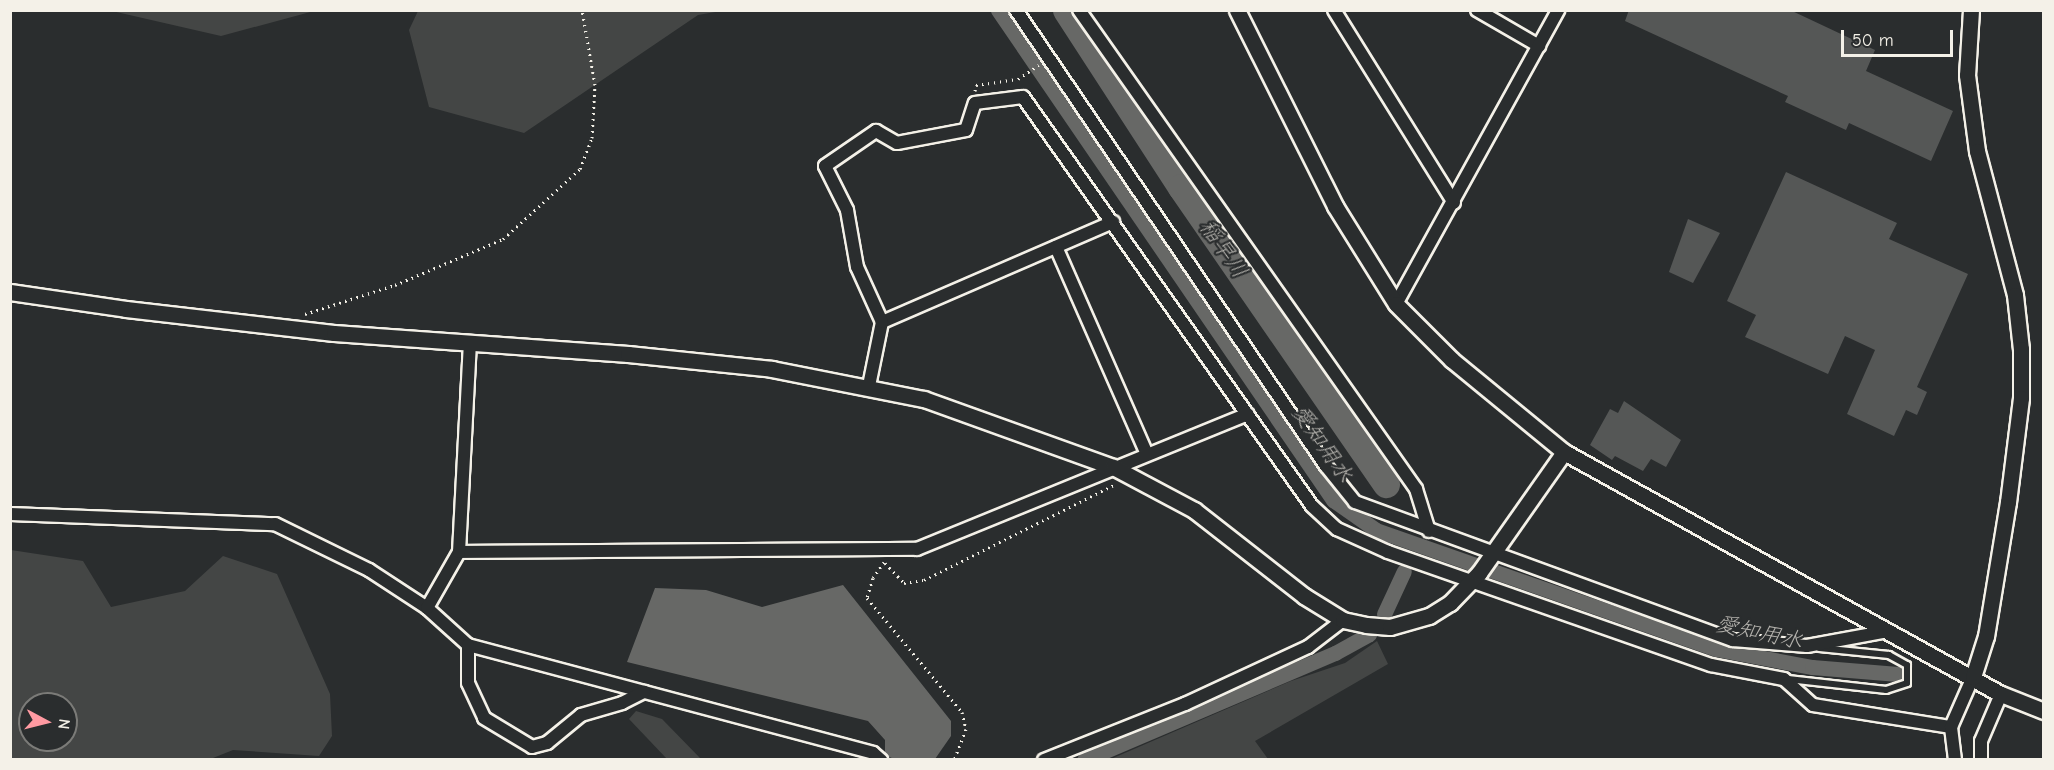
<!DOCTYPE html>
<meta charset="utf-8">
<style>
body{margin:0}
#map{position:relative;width:2054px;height:770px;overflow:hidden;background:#2a2d2e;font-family:"Comic Neue","Klee One",sans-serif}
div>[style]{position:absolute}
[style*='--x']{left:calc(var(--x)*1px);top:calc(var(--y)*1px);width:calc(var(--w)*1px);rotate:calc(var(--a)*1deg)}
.green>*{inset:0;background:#444645}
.water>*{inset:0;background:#676866}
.canal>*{height:15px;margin:-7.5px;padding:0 7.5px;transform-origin:7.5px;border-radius:7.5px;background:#676866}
.river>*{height:27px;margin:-13.5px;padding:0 13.5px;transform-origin:13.5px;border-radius:13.5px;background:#676866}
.building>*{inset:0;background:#555756}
.path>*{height:3px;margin-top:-1.5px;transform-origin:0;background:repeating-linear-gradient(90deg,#f4f1e8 0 1.5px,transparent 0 6px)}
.roads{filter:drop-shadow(2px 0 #f4f1e8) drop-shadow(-2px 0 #f4f1e8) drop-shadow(0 2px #f4f1e8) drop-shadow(0 -2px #f4f1e8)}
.service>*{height:6px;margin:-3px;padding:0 3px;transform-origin:3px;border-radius:3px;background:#2a2d2e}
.minor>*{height:12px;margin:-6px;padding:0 6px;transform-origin:6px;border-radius:6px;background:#2a2d2e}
.tertiary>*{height:15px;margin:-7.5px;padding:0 7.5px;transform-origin:7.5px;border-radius:7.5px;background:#2a2d2e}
span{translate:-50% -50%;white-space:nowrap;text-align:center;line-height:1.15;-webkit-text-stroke:4.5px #2a2d2e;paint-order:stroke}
.water-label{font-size:22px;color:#b5b3ae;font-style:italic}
.frame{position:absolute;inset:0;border:12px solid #f4f1e8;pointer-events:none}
.north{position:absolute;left:18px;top:692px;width:60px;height:60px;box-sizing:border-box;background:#2a2d2e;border:2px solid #7b7b78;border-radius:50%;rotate:97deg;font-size:16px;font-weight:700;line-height:24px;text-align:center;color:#f4f1e8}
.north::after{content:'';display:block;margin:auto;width:21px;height:27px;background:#ff9aa2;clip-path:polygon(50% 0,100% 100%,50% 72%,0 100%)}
.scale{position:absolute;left:1841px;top:30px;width:112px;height:27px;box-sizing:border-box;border:3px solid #f4f1e8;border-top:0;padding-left:8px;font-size:18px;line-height:21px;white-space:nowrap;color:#f4f1e8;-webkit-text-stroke:4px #2a2d2e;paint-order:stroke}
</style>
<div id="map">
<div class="green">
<div style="clip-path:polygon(112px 11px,314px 11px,221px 36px)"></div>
<div style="clip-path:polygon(418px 11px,418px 10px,721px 11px,698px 15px,524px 133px,429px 107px,409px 30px)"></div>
<div style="clip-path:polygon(evenodd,11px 550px,83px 561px,111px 607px,185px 591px,223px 556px,277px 574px,330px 694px,332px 736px,319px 756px,233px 750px,208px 760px,11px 759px,11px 550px,30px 704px,66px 704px,66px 740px,30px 740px,30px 704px)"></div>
<div style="clip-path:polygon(1377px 641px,1388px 664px,1255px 741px,1268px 759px,1111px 759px,1291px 681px,1345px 663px)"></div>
<div style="clip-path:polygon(636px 711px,662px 719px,701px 759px,667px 759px,629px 719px)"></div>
</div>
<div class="water">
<div style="clip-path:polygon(843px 585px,951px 721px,951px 736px,935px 759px,894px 759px,885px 755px,885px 740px,868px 721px,627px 662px,655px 588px,706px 590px,762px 607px)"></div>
</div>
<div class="canal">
<div style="--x:998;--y:10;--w:594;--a:55.64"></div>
<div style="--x:1333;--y:500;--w:52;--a:34.9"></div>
<div style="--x:1376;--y:530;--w:360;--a:19.3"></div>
<div style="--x:1716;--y:649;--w:98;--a:10.6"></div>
<div style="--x:1812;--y:667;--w:86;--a:4.7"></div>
<div style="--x:1384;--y:614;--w:47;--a:-65.1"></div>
<div style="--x:1084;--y:760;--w:273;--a:-23.1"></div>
<div style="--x:1335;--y:653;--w:39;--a:-29"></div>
</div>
<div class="river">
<div style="--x:1066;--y:10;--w:211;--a:57"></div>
<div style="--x:1181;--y:187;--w:361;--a:55.4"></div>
</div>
<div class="building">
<div style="clip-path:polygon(1629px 10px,1790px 10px,1875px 50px,1866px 71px,1953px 111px,1931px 161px,1849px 123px,1846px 130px,1785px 102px,1788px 96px,1625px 21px)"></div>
<div style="clip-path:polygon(1786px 172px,1897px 223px,1889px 239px,1968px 274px,1917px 387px,1927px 392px,1917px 415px,1906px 410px,1894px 436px,1847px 414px,1875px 350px,1845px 336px,1828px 374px,1745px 337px,1756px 315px,1727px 301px)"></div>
<div style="clip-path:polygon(1688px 219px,1720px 233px,1693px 283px,1669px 272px)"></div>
<div style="clip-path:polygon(1624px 401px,1681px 440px,1666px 467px,1651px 459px,1643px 471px,1615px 456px,1612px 460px,1590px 445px,1610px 409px,1618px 413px)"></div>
</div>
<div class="path">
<div style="--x:975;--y:91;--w:6;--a:-81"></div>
<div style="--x:976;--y:85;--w:42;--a:-8.1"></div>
<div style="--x:1018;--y:79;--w:25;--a:-34"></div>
<div style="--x:305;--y:314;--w:95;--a:-17.9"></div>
<div style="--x:395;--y:285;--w:117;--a:-23.1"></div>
<div style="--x:503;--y:239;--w:104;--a:-42.3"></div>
<div style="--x:580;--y:169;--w:33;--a:-69"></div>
<div style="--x:592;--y:138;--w:53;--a:-86.8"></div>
<div style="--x:595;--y:85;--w:76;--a:-99.8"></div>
<div style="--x:884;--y:562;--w:19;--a:125"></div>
<div style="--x:873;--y:578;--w:21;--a:107"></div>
<div style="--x:867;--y:598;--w:148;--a:50.2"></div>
<div style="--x:962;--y:712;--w:17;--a:77"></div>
<div style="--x:966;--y:729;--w:33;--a:111"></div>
<div style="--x:885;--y:563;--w:28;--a:46"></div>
<div style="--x:904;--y:583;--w:20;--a:-9"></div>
<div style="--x:924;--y:580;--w:215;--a:-26.6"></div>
</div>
<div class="roads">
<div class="service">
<div style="--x:1788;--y:679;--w:99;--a:6.4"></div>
<div style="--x:1886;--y:690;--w:22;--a:-18"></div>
<div style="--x:1907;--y:683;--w:18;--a:-90"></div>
<div style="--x:1907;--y:665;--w:21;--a:-151"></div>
<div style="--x:1889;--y:655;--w:70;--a:-174.3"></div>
</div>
<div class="minor">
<div style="--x:1016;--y:10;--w:551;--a:55.79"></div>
<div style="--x:1326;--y:466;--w:46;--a:51.1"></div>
<div style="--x:1355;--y:502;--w:402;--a:20.1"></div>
<div style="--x:1733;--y:640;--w:74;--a:4.6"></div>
<div style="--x:1807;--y:646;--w:82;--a:-10.5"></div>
<div style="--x:1079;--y:10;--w:586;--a:54.87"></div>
<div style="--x:1416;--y:489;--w:44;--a:72.8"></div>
<div style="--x:1334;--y:10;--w:227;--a:58.1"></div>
<div style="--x:1477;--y:10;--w:72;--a:30.1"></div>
<div style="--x:1056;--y:247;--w:226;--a:66.3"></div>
<div style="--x:1396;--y:304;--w:336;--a:-61.1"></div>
<div style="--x:882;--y:322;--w:252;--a:-23.4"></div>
<div style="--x:869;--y:386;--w:65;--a:-78.5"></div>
<div style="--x:882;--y:322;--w:60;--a:-114.4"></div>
<div style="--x:857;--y:267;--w:58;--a:-100"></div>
<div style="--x:847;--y:210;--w:49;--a:-116.6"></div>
<div style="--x:825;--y:166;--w:62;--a:-34.5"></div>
<div style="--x:876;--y:131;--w:24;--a:30"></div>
<div style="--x:897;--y:143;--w:70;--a:-10.7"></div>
<div style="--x:966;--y:130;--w:28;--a:-72"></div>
<div style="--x:975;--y:103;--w:48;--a:-7.1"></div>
<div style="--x:1023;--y:97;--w:501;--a:54.75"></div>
<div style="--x:1312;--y:506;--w:34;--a:43"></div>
<div style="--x:1337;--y:529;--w:56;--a:24.3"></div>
<div style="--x:1388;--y:552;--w:342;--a:19.3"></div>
<div style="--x:1711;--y:665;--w:74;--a:10.9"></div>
<div style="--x:1784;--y:679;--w:39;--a:42"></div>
<div style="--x:1813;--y:705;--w:140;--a:9.1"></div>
<div style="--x:10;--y:514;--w:265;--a:2.2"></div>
<div style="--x:275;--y:524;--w:105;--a:26.1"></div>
<div style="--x:369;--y:570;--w:69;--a:33.2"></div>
<div style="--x:427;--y:608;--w:55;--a:42.1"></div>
<div style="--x:468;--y:645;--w:419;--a:14.9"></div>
<div style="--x:873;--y:753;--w:11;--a:41"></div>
<div style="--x:459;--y:552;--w:458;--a:-0.4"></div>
<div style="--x:917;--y:549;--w:357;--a:-22.2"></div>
<div style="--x:427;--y:608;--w:64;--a:-60.3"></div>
<div style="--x:459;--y:552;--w:209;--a:-87"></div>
<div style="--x:468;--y:645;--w:38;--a:90"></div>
<div style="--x:468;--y:683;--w:38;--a:65"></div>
<div style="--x:484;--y:718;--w:56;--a:31.1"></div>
<div style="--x:532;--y:747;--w:16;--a:-15"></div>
<div style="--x:547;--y:743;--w:44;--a:-39.5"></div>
<div style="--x:581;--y:715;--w:43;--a:-16.3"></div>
<div style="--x:622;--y:703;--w:25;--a:-27"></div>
<div style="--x:1044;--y:760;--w:152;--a:-21.7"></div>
<div style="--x:1185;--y:704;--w:136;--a:-24.9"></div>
<div style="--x:1308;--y:647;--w:44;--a:-37.6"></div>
<div style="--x:1955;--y:760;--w:33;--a:-97"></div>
<div style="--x:1951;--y:727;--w:55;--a:-66.3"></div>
<div style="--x:1981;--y:760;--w:19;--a:-90"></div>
<div style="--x:1981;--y:741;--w:51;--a:-66.9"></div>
</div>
<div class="tertiary">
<div style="--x:1237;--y:10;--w:219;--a:63.4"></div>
<div style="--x:1335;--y:206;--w:115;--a:58.1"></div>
<div style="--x:1396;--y:304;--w:79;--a:45"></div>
<div style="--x:1452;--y:360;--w:145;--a:39.4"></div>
<div style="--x:1564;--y:452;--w:500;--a:29"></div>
<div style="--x:2001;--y:694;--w:46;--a:21.6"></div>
<div style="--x:1971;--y:10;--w:65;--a:93.5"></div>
<div style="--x:1967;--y:75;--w:77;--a:82.5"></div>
<div style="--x:1977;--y:151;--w:149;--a:75.2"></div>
<div style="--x:2015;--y:295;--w:54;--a:83.7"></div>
<div style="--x:2021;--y:349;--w:49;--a:90"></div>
<div style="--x:2021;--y:398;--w:105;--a:97.1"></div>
<div style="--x:2008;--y:502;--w:136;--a:99.3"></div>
<div style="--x:1986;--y:636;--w:43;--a:107.6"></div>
<div style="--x:10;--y:292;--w:117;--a:8.3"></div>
<div style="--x:126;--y:309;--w:209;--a:6.6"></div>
<div style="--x:334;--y:333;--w:295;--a:4.1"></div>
<div style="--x:628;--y:354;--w:145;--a:5.9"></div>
<div style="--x:772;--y:369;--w:155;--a:11.2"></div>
<div style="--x:924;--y:399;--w:201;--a:19.8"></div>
<div style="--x:1113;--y:467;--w:92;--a:28"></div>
<div style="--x:1194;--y:510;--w:140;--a:38"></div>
<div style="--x:1304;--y:596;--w:46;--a:31.6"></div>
<div style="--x:1343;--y:620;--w:24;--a:12"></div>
<div style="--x:1366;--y:625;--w:24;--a:5"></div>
<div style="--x:1390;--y:627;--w:41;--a:-15.8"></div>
<div style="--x:1429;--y:616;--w:25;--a:-32"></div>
<div style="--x:1450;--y:603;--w:42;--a:-46"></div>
<div style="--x:1479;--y:573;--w:148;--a:-54.9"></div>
</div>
</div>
<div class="water-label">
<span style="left:1223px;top:249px;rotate:55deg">稲早川</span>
<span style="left:1322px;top:444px;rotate:55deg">愛知用水</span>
<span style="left:1759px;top:633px;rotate:12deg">愛知用水</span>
</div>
<div class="frame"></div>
<div class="north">N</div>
<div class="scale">50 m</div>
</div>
